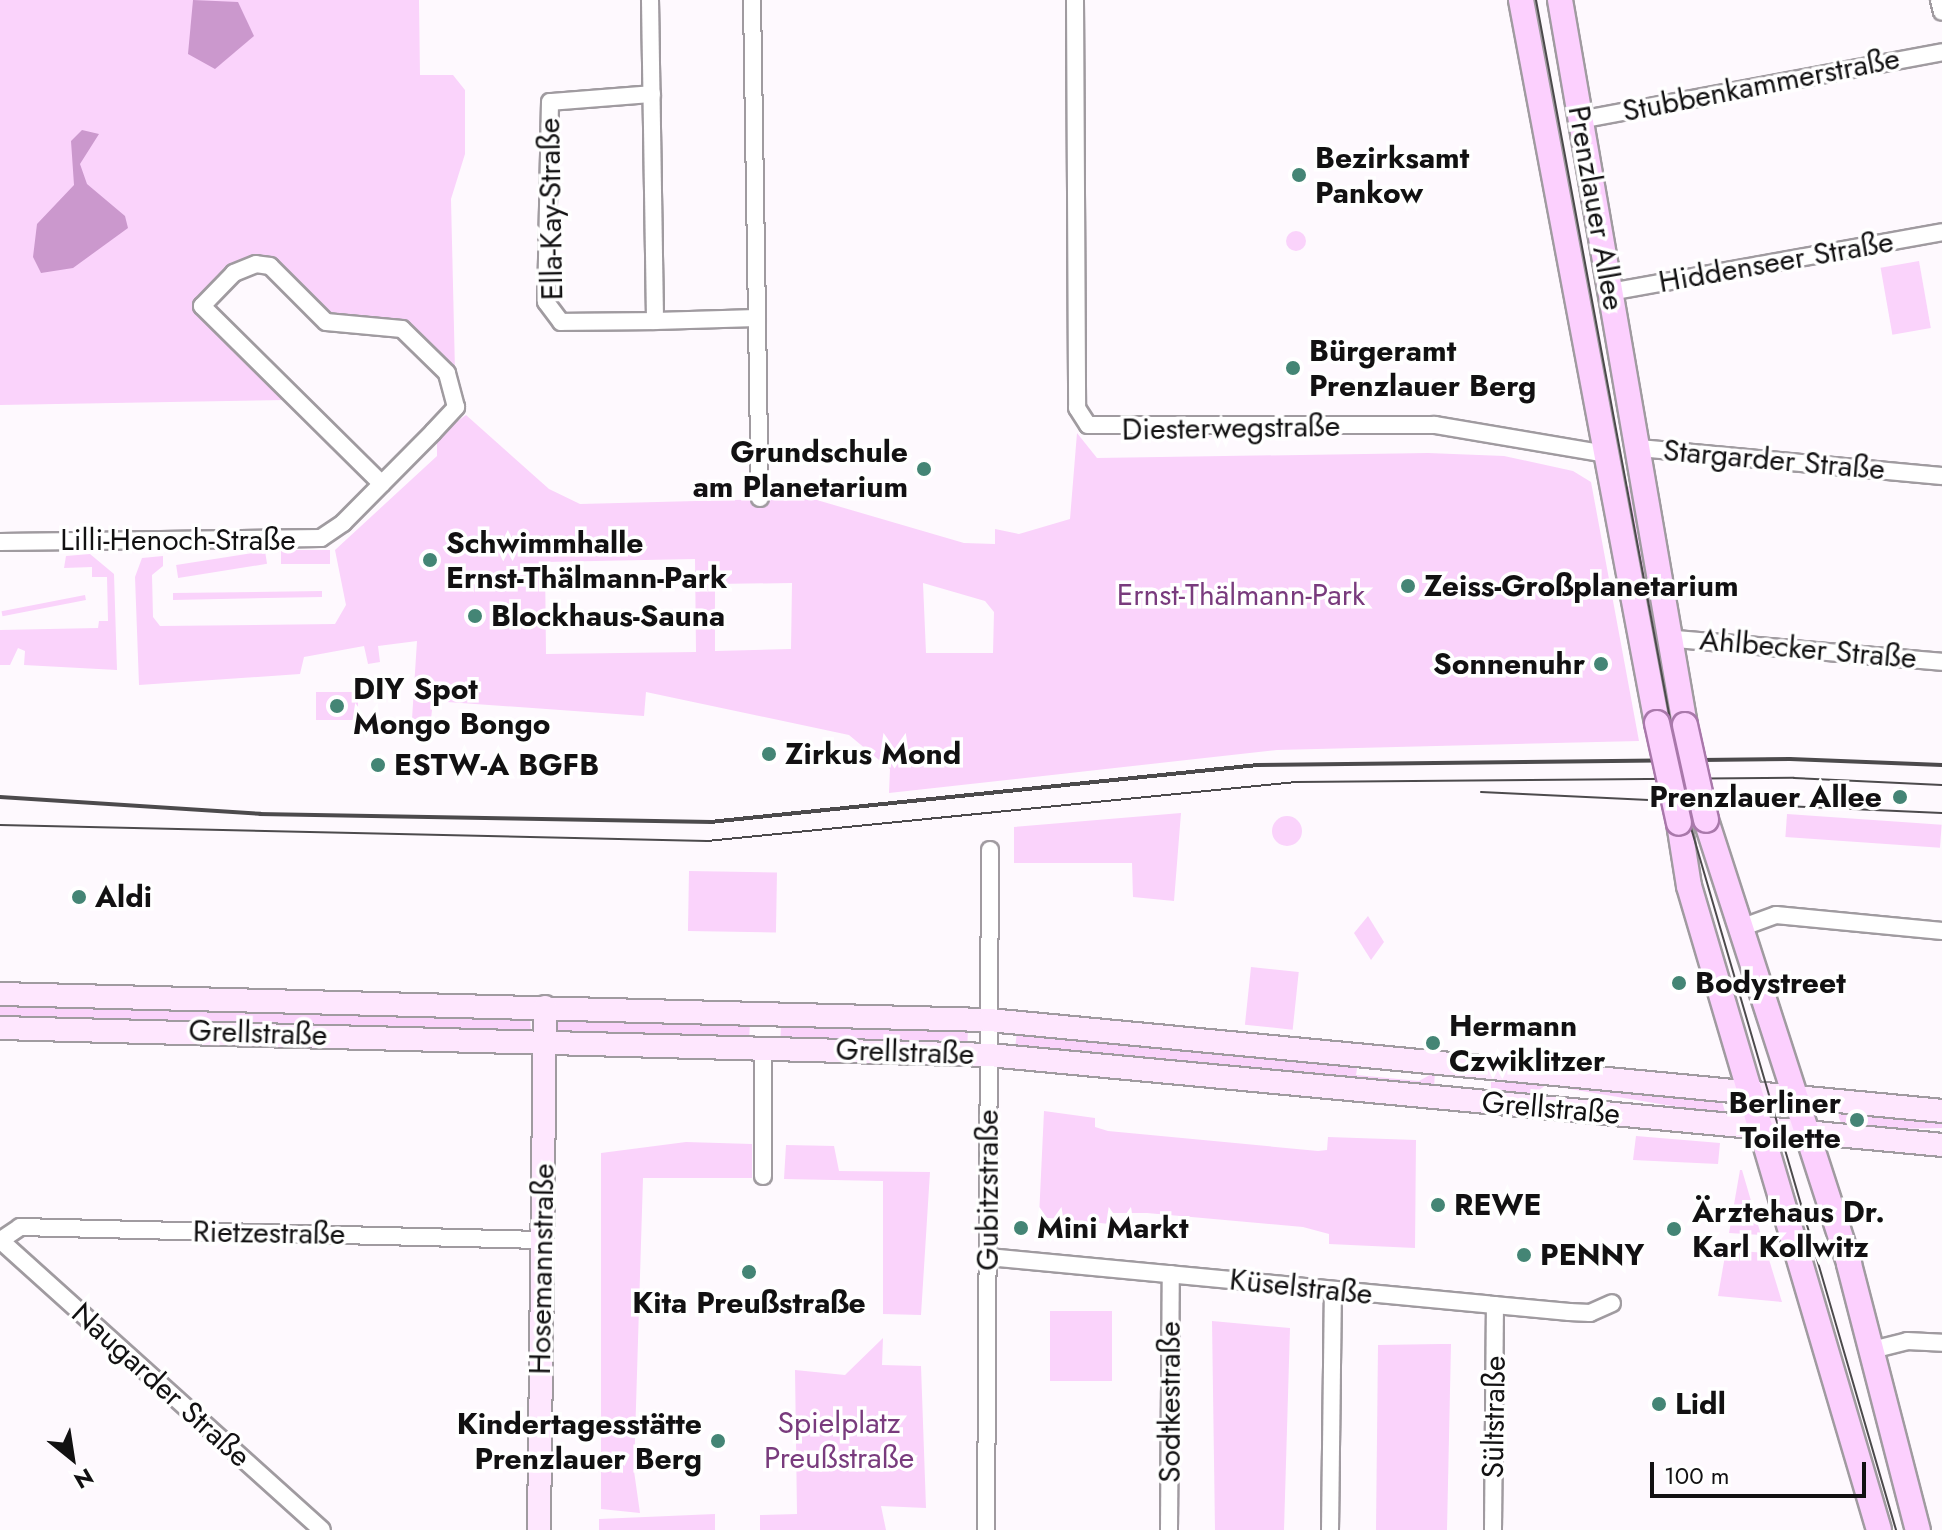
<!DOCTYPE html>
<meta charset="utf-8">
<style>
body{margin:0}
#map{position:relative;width:1942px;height:1530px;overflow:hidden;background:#fef9fe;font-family:Jost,sans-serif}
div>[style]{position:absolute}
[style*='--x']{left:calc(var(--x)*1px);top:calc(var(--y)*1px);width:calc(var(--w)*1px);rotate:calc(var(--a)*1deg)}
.green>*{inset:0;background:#fad3fb;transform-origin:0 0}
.round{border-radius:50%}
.water>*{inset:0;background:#cb98cd}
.roads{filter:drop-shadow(2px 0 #a09ba0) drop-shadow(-2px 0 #a09ba0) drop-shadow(0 2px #a09ba0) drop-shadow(0 -2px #a09ba0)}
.street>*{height:16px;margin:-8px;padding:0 8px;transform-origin:8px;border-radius:8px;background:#fff}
.secondary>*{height:22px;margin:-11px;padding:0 11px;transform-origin:11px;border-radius:11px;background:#fee7fe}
.primary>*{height:24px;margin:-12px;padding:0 12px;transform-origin:12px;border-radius:12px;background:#fcd0fe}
.tram>*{height:2px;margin:-1px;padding:0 1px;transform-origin:1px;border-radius:1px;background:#4c4a4c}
.rail>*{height:4px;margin:-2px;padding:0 2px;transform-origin:2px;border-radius:2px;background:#4c4a4c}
.bridges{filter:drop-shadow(2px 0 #a978ab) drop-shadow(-2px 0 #a978ab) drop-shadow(0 2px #a978ab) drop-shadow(0 -2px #a978ab)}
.primary-bridge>*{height:24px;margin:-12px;padding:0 12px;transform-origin:12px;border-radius:12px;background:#fcd0fe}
.dots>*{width:22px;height:22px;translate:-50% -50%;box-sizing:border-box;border:4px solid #fff;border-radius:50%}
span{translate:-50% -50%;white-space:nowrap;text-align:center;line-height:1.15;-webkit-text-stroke:7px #fff;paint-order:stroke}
.street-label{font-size:30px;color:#121112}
.poi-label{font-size:30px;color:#121112;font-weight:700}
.left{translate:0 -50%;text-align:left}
.right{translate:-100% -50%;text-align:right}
.park-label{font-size:30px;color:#793b7d}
.north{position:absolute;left:32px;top:1418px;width:80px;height:80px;-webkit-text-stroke:6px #fff;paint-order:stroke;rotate:150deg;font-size:22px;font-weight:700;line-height:32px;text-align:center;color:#121112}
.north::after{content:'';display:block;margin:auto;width:28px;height:36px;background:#121112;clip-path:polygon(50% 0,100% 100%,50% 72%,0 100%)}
.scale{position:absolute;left:1650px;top:1462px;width:216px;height:36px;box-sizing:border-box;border:4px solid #121112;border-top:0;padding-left:10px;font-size:24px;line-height:28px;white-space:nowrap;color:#121112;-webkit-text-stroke:6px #fff;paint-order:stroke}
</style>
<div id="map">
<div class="green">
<div style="clip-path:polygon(0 0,419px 0,420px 75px,453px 75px,465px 90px,465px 154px,451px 199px,455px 371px,404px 323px,338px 319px,271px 260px,242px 261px,197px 307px,286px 400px,0 405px)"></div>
<div class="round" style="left:1286px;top:231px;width:20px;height:20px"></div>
<div style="left:1919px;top:261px;width:68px;height:39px;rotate:80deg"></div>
<div style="clip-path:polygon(evenodd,466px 415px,549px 489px,580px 504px,810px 498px,964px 543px,995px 544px,995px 529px,1019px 534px,1070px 519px,1077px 433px,1097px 458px,1428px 453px,1504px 456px,1573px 471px,1591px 482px,1639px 741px,1277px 750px,889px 793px,890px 769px,849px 735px,646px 692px,644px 716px,433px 701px,431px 719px,412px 719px,417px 641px,378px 646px,380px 662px,368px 664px,364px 646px,304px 657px,300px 674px,139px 685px,135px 577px,142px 558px,163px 556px,163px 566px,152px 575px,153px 617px,160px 626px,335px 624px,346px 605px,335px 550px,437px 456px,437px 436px,466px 415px,695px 559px,696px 652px,546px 654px,545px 562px,695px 559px,466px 415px,792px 583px,791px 649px,715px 651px,715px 584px,792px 583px,466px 415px,923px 583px,985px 601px,994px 612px,993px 653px,926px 653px,923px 583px)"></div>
<div style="clip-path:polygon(1634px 485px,1663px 615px,1640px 618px,1623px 488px)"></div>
<div style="left:281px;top:550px;width:49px;height:14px"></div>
<div style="left:265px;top:551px;width:13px;height:90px;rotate:81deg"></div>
<div style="clip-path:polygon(90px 554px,114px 574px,117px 670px,24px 665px,25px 651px,18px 648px,10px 665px,0 665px,0 630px,98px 628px,99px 621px,108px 621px,107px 577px,92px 577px,92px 567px,64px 568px,66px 556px)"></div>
<div style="clip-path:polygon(322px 591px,322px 597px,173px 600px,173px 593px)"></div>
<div style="left:85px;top:595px;width:5px;height:85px;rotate:79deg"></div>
<div style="left:316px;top:692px;width:42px;height:28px"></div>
<div style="clip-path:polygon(1181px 813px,1174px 901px,1133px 897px,1132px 863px,1014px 863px,1014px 827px)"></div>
<div style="left:1787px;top:814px;width:155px;height:23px;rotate:4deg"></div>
<div class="round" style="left:1272px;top:816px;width:30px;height:30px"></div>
<div style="left:689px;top:871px;width:88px;height:60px;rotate:1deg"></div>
<div style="clip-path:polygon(1368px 916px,1384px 942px,1371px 960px,1354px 933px)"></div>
<div style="left:1251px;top:967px;width:48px;height:58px;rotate:6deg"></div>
<div style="clip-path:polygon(0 1001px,530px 1018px,531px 1032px,0 1019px)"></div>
<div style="clip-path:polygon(558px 1019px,750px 1023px,749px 1041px,556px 1033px)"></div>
<div style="left:781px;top:1024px;width:187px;height:17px;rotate:2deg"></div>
<div style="clip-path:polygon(1017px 1032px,1358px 1063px,1356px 1075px,1419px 1081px,1435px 1072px,1434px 1088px,1015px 1048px)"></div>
<div style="clip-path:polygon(1491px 1082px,1567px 1084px,1721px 1098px,1726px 1115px,1546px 1085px,1531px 1096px,1491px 1093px)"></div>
<div style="clip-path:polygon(1835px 1108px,1942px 1117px,1942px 1128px,1844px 1130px)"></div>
<div style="clip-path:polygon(1044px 1111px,1095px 1118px,1095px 1127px,1108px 1131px,1318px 1151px,1327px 1150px,1328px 1137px,1416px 1140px,1415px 1248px,1329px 1244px,1329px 1234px,1303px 1227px,1147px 1213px,1112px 1213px,1110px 1224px,1039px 1217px)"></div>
<div style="clip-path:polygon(1636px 1136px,1720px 1143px,1718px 1164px,1633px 1160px)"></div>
<div style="clip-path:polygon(686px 1142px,752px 1144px,752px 1178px,643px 1178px,634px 1471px,640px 1513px,601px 1509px,601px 1153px)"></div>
<div style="clip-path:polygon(786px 1145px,834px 1146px,839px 1171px,930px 1172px,921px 1315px,883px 1314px,883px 1181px,784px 1179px)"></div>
<div style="clip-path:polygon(1740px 1170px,1742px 1170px,1761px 1235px,1729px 1233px)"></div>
<div style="clip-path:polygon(1726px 1250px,1767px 1253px,1782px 1302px,1718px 1296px)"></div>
<div style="left:1050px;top:1311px;width:62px;height:70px"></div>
<div style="clip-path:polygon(1212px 1321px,1290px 1328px,1284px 1530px,1215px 1530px)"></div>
<div style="clip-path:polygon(883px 1338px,882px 1365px,921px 1366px,926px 1508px,881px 1506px,886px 1530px,760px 1530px,760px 1515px,797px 1514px,795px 1370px,845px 1375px)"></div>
<div style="clip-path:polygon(1440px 1344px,1451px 1344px,1447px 1530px,1376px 1530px,1378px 1345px)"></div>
<div style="clip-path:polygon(715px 1514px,715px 1530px,599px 1530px,599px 1519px)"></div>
</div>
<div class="water">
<div style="clip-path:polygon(193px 0,238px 2px,254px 36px,215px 69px,188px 54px)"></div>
<div style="clip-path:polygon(82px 130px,99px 134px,80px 164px,87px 184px,125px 216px,128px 228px,73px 268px,41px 273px,33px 257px,37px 224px,74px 185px,71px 141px)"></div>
</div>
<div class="roads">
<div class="street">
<div style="--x:650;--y:0;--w:321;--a:89.1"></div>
<div style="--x:655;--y:321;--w:102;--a:-1.7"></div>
<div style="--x:752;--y:0;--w:498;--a:89.1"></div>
<div style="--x:1075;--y:0;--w:408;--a:89.7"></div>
<div style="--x:1077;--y:408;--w:20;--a:57"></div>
<div style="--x:1088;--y:425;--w:347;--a:0"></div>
<div style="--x:1435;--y:425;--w:174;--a:9.6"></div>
<div style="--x:1939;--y:0;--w:12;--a:76"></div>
<div style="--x:652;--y:94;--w:102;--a:175.5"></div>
<div style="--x:550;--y:102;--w:200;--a:91.1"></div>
<div style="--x:546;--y:302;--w:25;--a:53"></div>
<div style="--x:561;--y:322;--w:94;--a:-0.6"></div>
<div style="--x:1580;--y:120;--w:368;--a:-10.6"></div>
<div style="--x:1610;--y:292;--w:337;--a:-10.2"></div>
<div style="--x:1639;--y:448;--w:304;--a:5.3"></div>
<div style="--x:0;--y:542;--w:321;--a:-0.7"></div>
<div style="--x:321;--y:538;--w:27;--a:-34"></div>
<div style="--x:343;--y:523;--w:128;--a:-45.3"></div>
<div style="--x:433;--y:432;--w:34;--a:-47"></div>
<div style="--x:456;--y:407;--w:35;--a:-105"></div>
<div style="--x:447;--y:373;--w:63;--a:-135.6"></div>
<div style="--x:402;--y:329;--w:76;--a:-174.7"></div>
<div style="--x:326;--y:322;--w:79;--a:-135"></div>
<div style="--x:270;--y:266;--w:14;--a:-172"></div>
<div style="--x:256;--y:264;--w:24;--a:158"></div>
<div style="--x:234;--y:273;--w:46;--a:134.1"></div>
<div style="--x:202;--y:306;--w:253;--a:44.7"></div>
<div style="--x:1675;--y:639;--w:268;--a:4.9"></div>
<div style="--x:1743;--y:927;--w:35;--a:-20"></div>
<div style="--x:1776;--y:915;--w:167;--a:5.5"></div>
<div style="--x:763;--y:1048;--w:128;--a:90"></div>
<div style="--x:0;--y:1240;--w:433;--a:42"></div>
<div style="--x:1;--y:1240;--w:23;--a:-34"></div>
<div style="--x:20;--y:1227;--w:522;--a:1.43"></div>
<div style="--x:988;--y:1257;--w:584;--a:5.41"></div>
<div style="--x:1569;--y:1312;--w:21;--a:3"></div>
<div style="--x:1590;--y:1313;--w:24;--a:-24"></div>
<div style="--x:1872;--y:1350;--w:36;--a:-14"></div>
<div style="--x:1907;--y:1341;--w:35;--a:3"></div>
<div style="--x:986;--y:1530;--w:680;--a:-89.66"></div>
<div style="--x:1169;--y:1530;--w:256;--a:-89.6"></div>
<div style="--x:1330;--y:1530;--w:240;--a:-89.3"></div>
<div style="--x:1493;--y:1530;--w:225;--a:-89.5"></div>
</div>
<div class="secondary">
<div style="--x:0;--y:994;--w:989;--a:1.51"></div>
<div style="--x:989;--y:1020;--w:957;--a:5.45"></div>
<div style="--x:0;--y:1028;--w:989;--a:1.56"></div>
<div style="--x:989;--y:1055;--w:957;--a:5.39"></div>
<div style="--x:539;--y:1530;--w:523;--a:-89.34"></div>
</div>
<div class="primary">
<div style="--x:1521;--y:0;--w:736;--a:79.35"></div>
<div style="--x:1560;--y:0;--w:736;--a:80.22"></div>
<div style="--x:1706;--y:820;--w:466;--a:72.1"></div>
<div style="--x:1849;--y:1264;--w:275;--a:75.5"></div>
<div style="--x:1679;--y:823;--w:64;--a:81"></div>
<div style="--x:1689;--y:886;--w:671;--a:73.56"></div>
</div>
</div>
<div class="tram">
<div style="--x:1536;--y:0;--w:835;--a:79.44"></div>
<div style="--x:1689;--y:821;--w:739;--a:73.72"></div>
<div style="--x:1481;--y:792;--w:168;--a:2.7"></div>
<div style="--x:1784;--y:806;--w:158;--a:2.5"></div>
<div style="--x:0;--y:825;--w:707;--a:1.3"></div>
<div style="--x:707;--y:841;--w:592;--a:-5.72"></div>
<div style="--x:1296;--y:782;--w:498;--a:-0.5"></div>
<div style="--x:1794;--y:778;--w:148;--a:2.7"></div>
</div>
<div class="rail">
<div style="--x:0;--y:797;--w:261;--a:3.7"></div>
<div style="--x:260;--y:814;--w:450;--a:1"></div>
<div style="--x:710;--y:822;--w:551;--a:-5.94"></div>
<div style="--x:1258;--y:765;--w:532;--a:-0.65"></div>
<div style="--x:1790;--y:759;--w:152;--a:2.3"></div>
</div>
<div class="bridges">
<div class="primary-bridge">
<div style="--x:1657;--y:723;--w:102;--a:77.6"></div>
<div style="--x:1685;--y:725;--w:97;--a:77.5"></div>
</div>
</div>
<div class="dots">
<div style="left:1299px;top:175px;background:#448575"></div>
<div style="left:1293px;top:368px;background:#448575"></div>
<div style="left:924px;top:469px;background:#448575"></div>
<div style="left:430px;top:560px;background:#448575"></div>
<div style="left:1408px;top:586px;background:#448575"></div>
<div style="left:475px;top:616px;background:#448575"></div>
<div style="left:1601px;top:664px;background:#448575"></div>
<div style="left:337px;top:706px;background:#448575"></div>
<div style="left:769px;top:754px;background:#448575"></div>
<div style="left:378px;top:765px;background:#448575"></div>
<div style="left:1900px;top:797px;background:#448575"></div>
<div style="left:79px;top:897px;background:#448575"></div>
<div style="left:1679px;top:983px;background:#448575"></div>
<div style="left:1433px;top:1043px;background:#448575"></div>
<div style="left:1857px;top:1120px;background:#448575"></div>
<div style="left:1438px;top:1205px;background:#448575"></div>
<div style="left:1021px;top:1228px;background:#448575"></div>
<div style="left:1674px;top:1229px;background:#448575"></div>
<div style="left:1524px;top:1255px;background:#448575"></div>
<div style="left:749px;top:1272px;background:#448575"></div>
<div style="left:1659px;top:1404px;background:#448575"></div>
<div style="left:718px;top:1441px;background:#448575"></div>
</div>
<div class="street-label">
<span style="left:1761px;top:85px;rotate:-11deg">Stubbenkammerstraße</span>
<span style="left:1596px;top:208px;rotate:80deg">Prenzlauer Allee</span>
<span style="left:551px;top:209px;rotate:-91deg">Ella-Kay-Straße</span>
<span style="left:1776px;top:262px;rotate:-10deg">Hiddenseer Straße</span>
<span style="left:1231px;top:428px;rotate:-1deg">Diesterwegstraße</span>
<span style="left:1774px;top:460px;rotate:5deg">Stargarder Straße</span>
<span style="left:178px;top:540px">Lilli-Henoch-Straße</span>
<span style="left:1808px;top:649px;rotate:5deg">Ahlbecker Straße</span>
<span style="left:258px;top:1033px;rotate:2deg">Grellstraße</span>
<span style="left:905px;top:1052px;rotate:2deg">Grellstraße</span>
<span style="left:1551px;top:1108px;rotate:5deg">Grellstraße</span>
<span style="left:988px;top:1190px;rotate:-90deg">Gubitzstraße</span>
<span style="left:269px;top:1233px;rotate:1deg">Rietzestraße</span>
<span style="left:542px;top:1269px;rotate:-89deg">Hosemannstraße</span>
<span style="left:1301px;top:1287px;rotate:6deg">Küselstraße</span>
<span style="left:161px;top:1385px;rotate:42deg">Naugarder Straße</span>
<span style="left:1170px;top:1402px;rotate:-90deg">Sodtkestraße</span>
<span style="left:1494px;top:1417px;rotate:-89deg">Sültstraße</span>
</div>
<div class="poi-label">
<span class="left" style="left:1315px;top:175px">Bezirksamt<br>Pankow</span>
<span class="left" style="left:1309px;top:368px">Bürgeramt<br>Prenzlauer Berg</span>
<span class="right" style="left:908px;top:469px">Grundschule<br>am Planetarium</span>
<span class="left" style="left:446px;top:560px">Schwimmhalle<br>Ernst-Thälmann-Park</span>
<span class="left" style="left:1424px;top:586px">Zeiss-Großplanetarium</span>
<span class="left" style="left:491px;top:616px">Blockhaus-Sauna</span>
<span class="right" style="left:1585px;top:664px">Sonnenuhr</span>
<span class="left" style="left:353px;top:706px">DIY Spot<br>Mongo Bongo</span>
<span class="left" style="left:785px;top:754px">Zirkus Mond</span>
<span class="left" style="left:394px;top:765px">ESTW-A BGFB</span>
<span class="right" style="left:1882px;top:797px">Prenzlauer Allee</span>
<span class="left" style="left:95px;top:897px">Aldi</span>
<span class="left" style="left:1695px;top:983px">Bodystreet</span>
<span class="left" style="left:1449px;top:1043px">Hermann<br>Czwiklitzer</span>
<span class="right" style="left:1841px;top:1120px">Berliner<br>Toilette</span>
<span class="left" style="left:1454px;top:1205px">REWE</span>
<span class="left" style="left:1692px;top:1229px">Ärztehaus Dr.<br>Karl Kollwitz</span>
<span class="left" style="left:1037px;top:1228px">Mini Markt</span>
<span class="left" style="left:1540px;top:1255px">PENNY</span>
<span style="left:749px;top:1303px">Kita Preußstraße</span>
<span class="left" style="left:1675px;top:1404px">Lidl</span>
<span class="right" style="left:702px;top:1441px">Kindertagesstätte<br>Prenzlauer Berg</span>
</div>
<div class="park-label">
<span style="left:1241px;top:595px">Ernst-Thälmann-Park</span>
<span style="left:839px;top:1440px">Spielplatz<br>Preußstraße</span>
</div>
<div class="north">N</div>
<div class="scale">100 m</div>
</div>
